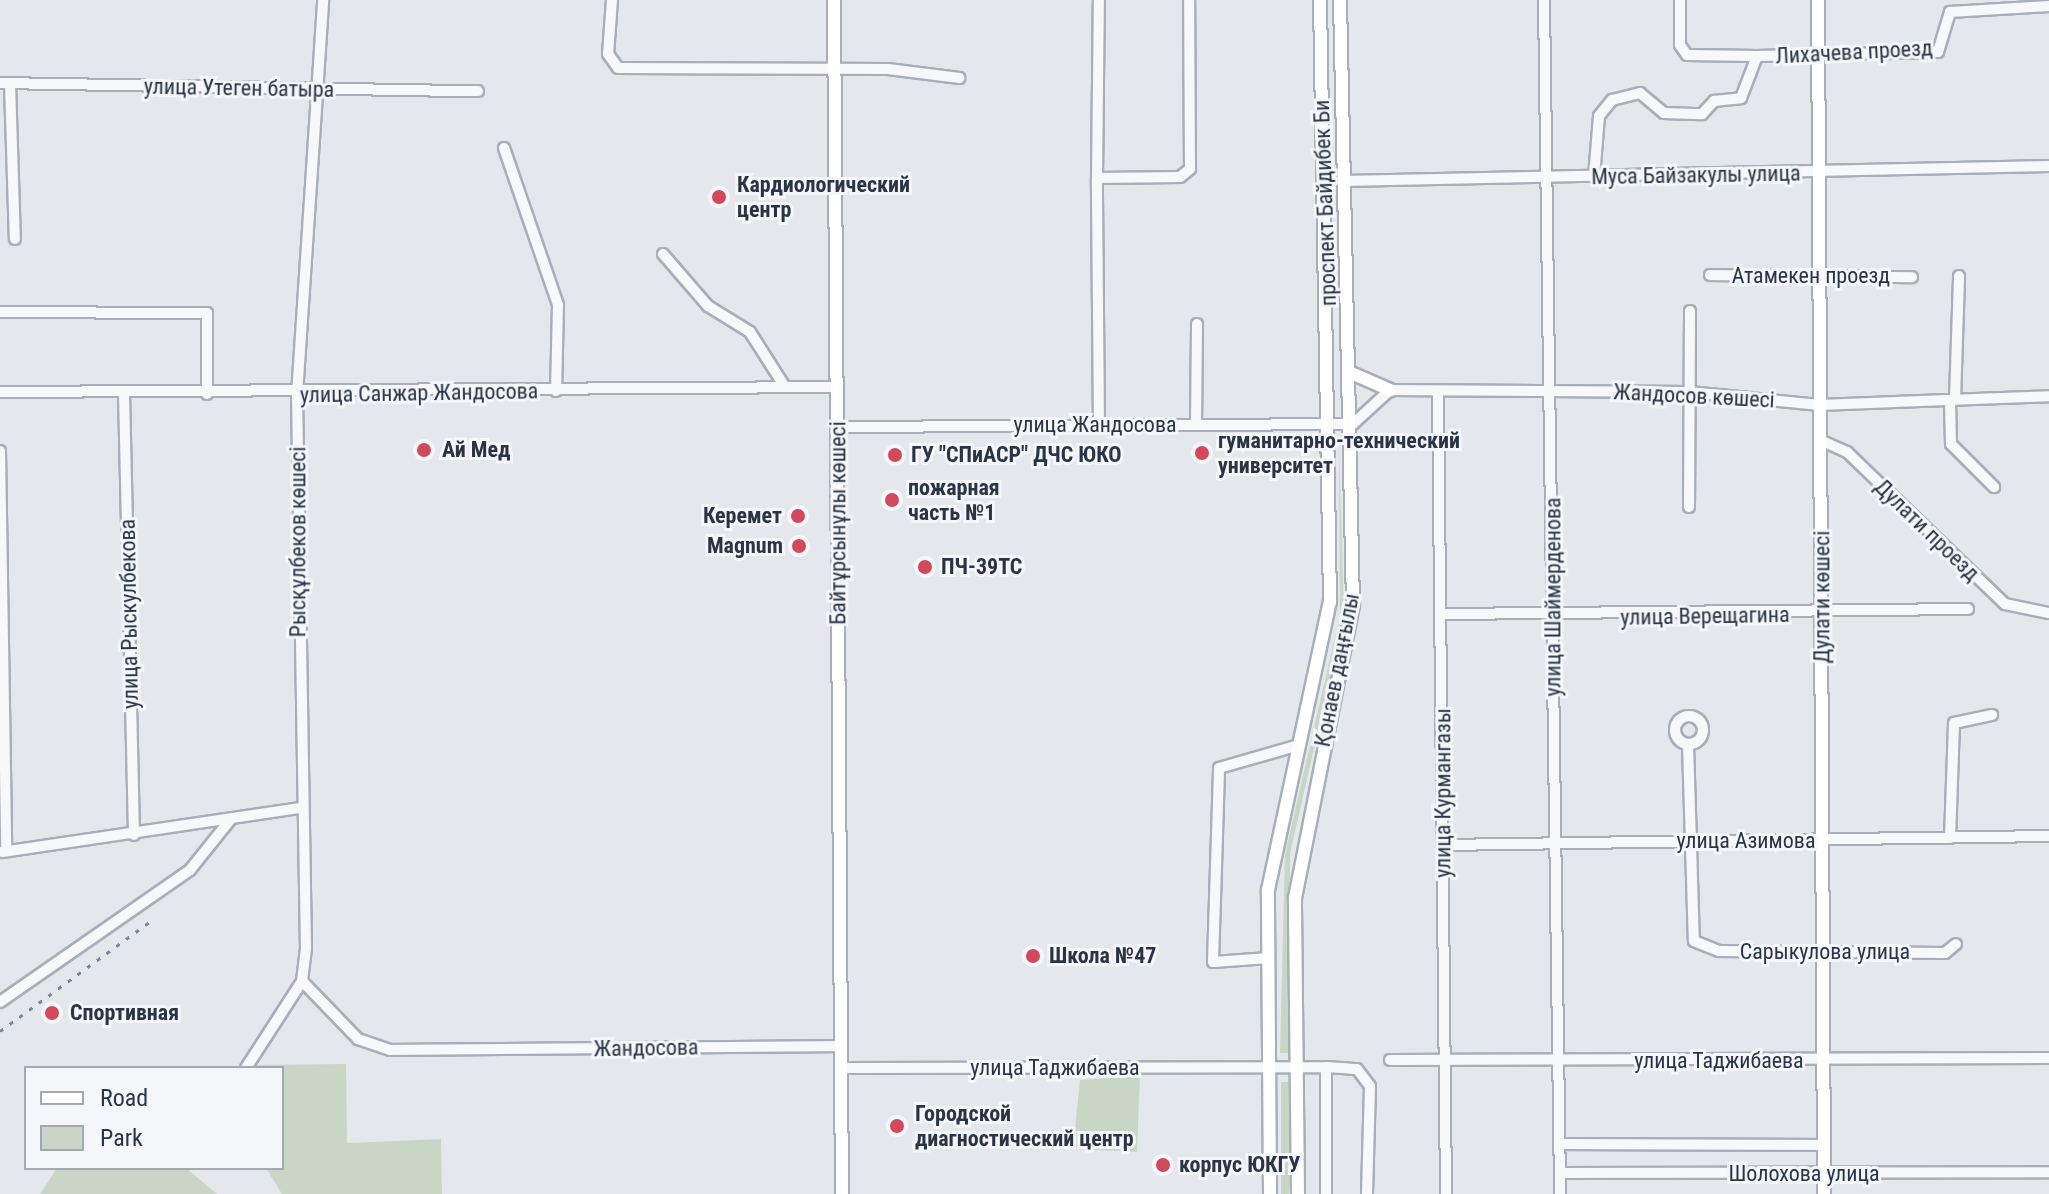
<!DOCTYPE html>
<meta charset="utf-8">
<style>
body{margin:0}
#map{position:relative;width:2049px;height:1194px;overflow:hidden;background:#e4e7ec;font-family:"Roboto Condensed",sans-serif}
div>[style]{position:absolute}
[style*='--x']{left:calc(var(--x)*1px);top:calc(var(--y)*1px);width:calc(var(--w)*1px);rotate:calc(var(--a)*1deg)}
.green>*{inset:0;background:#c9d6c5;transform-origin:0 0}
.roads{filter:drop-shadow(2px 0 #a9aeb7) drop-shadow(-2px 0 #a9aeb7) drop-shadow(0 2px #a9aeb7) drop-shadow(0 -2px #a9aeb7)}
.minor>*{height:10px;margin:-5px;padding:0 5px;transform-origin:5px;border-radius:5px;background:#f7f8fa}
.minor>.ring{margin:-5px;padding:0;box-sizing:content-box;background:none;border:10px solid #f7f8fa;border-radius:50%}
.major>*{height:12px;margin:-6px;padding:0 6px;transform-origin:6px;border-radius:6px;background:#fff}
.rail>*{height:3px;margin-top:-1.5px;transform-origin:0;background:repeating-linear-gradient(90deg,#7d8696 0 4px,transparent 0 12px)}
.dots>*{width:22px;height:22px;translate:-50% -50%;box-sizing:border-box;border:4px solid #f4f6f9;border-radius:50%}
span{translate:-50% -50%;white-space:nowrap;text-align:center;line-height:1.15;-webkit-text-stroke:6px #f4f6f9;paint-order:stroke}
.street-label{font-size:22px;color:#2b3445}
.poi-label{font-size:22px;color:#2b3445;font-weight:700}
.left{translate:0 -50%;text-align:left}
.right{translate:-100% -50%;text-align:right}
.legend{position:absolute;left:24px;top:1066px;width:260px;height:104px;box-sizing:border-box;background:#f4f6f9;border:2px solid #a4a8b1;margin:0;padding:10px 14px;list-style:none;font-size:24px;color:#2b3445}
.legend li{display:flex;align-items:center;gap:16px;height:40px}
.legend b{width:40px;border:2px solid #a4a8b1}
</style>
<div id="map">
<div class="green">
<div style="clip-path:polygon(1339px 443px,1344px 616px,1290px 854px,1289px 1053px,1280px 1053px,1285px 854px,1340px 615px)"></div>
<div style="clip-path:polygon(346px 1064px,347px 1143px,441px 1139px,442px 1194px,282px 1194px,266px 1168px,282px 1168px,282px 1068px,251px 1065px)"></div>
<div style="clip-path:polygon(1140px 1076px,1137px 1152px,1073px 1149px,1080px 1080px)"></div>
<div style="left:1281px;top:1082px;width:8px;height:112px"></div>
<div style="clip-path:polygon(57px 1168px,186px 1168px,217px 1194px,40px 1194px)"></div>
</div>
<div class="roads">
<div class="minor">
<div style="--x:612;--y:0;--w:54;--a:94.2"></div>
<div style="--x:608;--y:54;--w:17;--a:54"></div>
<div style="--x:618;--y:68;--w:270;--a:0.2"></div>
<div style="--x:888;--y:69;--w:72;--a:7.2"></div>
<div style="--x:1544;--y:0;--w:1194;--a:89.23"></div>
<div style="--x:1680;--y:0;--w:45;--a:90"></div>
<div style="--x:1680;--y:45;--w:12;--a:55"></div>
<div style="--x:1687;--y:55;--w:70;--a:0.8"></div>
<div style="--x:1757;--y:56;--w:181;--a:-1.3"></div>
<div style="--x:1938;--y:52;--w:42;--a:-73.3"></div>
<div style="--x:1950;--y:12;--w:99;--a:-3.5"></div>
<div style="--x:0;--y:83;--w:478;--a:1"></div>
<div style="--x:10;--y:84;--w:155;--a:88.2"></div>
<div style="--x:504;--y:148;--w:166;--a:71"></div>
<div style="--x:558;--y:305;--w:86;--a:91.3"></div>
<div style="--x:1594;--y:177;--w:61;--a:-85.3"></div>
<div style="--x:1599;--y:116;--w:21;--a:-51"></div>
<div style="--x:1612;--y:100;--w:29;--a:-14"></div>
<div style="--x:1640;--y:93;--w:31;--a:40"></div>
<div style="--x:1664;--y:113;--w:38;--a:2"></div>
<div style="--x:1702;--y:114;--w:18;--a:-47"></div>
<div style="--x:1714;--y:101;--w:27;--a:-6"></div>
<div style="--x:1741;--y:98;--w:45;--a:-69.1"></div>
<div style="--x:1097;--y:178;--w:178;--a:-89.4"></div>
<div style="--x:1343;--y:181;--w:706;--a:-1.22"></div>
<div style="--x:663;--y:254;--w:69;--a:49.1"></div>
<div style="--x:708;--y:306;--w:49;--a:31.8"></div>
<div style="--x:750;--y:332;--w:65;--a:57.5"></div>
<div style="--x:1710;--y:275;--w:202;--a:0.6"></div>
<div style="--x:0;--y:312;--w:207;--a:0.3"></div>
<div style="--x:207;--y:313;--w:81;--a:90"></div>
<div style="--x:0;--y:392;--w:837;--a:-0.34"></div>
<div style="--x:124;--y:393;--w:442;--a:88.7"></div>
<div style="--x:1438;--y:393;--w:801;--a:89.43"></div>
<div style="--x:1955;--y:399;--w:123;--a:-88.1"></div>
<div style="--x:1950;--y:400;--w:44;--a:88.7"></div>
<div style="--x:1951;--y:444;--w:61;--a:45"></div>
<div style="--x:1196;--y:424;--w:100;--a:-89.4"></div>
<div style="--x:1099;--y:425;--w:247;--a:-90.5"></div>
<div style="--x:1097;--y:178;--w:83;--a:-0.7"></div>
<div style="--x:1180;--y:177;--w:13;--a:-39"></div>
<div style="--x:1190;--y:169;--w:169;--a:-90.3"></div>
<div style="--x:838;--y:427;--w:515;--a:-0.33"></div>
<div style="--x:1353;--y:424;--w:50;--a:-42.6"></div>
<div style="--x:1390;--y:390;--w:299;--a:0.4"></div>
<div style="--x:1689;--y:392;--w:131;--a:5.7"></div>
<div style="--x:1819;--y:405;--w:230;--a:-2.2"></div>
<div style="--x:1820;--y:440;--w:30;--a:24"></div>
<div style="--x:1847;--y:452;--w:219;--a:43.9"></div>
<div style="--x:2005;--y:604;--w:45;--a:11.6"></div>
<div style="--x:0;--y:451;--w:400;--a:89.1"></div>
<div style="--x:1689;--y:507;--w:196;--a:-89.7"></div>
<div style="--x:1442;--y:614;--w:526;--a:-0.54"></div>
<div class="ring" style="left:1675px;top:716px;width:18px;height:18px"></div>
<div style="--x:1688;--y:744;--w:197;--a:88.3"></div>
<div style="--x:1694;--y:941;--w:27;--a:22"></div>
<div style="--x:1719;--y:951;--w:226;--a:0.5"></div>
<div style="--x:1945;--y:953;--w:14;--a:-39"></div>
<div style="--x:1950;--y:838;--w:115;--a:-88"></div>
<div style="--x:1954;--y:723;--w:39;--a:-12"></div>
<div style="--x:1443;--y:845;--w:606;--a:-0.85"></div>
<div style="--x:2;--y:852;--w:302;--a:-8.4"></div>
<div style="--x:1269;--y:958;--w:56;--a:175.9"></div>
<div style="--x:1213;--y:962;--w:194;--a:-88.2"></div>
<div style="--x:1219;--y:768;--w:83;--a:-16"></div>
<div style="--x:302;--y:981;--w:81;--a:46"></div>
<div style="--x:358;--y:1039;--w:34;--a:19"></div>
<div style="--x:390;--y:1050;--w:452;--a:-0.5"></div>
<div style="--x:0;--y:1002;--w:231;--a:-34.8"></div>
<div style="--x:190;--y:870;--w:64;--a:-51.3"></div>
<div style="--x:1390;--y:1060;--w:659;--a:-0.17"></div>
<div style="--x:1326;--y:1067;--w:31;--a:4"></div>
<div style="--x:1357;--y:1069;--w:21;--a:53"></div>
<div style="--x:1370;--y:1086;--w:108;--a:91.6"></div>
<div style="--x:246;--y:1068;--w:103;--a:-57.2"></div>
<div style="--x:302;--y:981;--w:32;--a:-83"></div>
<div style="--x:306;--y:949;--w:554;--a:-90.93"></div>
<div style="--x:297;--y:395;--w:396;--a:-86.2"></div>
<div style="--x:843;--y:1068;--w:483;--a:-0.1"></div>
<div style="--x:1326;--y:1067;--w:127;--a:90"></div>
<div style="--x:1561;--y:1144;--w:264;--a:0.2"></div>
<div style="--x:1560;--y:1173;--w:489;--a:-0.1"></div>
</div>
<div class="major">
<div style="--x:834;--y:0;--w:1194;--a:89.62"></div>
<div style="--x:1818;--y:0;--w:1194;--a:89.71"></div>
<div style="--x:1351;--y:373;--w:43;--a:23.6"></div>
<div style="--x:1270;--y:1194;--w:304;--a:-90.4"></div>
<div style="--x:1268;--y:890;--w:295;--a:-77.9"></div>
<div style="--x:1330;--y:602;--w:602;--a:-90.95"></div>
<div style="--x:1298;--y:1194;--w:296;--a:-90.6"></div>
<div style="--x:1295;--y:898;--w:299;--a:-78.8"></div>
<div style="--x:1353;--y:605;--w:605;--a:-91.23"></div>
</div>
</div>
<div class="rail">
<div style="--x:0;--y:1031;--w:187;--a:-36.1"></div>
</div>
<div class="dots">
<div style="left:719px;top:197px;background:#d1495b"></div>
<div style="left:424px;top:450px;background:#d1495b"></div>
<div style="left:1202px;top:453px;background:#d1495b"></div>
<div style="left:895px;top:455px;background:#d1495b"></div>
<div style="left:892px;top:500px;background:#d1495b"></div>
<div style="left:798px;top:516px;background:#d1495b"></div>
<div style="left:799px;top:546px;background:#d1495b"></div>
<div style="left:925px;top:567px;background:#d1495b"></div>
<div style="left:1033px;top:956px;background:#d1495b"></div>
<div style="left:52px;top:1013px;background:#d1495b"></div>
<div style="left:897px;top:1126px;background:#d1495b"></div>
<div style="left:1163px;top:1165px;background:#d1495b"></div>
</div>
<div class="street-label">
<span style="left:1854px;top:52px;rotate:-3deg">Лихачева проезд</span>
<span style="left:239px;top:88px;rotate:1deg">улица Утеген батыра</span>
<span style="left:1696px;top:175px;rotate:-1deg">Муса Байзакулы улица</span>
<span style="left:1325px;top:203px;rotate:-92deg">проспект Байдибек Би</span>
<span style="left:1811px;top:276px">Атамекен проезд</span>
<span style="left:419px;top:393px;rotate:-1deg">улица Санжар Жандосова</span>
<span style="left:1694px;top:396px;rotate:3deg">Жандосов көшесі</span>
<span style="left:1095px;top:425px">улица Жандосова</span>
<span style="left:838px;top:523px;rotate:-90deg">Байтұрсынұлы көшесі</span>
<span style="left:1927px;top:530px;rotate:44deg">Дулати проезд</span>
<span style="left:298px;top:542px;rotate:-90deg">Рысқұлбеков көшесі</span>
<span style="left:1553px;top:597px;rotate:-90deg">улица Шаймерденова</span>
<span style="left:1822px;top:597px;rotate:-90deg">Дулати көшесі</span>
<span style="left:129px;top:614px;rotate:-91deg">улица Рыскулбекова</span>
<span style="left:1705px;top:616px;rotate:-1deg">улица Верещагина</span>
<span style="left:1337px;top:670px;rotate:-79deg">Қонаев даңғылы</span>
<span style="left:1443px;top:793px;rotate:-90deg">улица Курмангазы</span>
<span style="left:1746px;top:841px">улица Азимова</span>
<span style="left:1825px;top:952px">Сарыкулова улица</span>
<span style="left:646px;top:1048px;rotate:-1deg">Жандосова</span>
<span style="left:1719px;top:1061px">улица Таджибаева</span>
<span style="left:1055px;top:1068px">улица Таджибаева</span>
<span style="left:1804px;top:1174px">Шолохова улица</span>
</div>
<div class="poi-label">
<span class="left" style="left:737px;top:197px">Кардиологический<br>центр</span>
<span class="left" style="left:1218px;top:453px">гуманитарно-технический<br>университет</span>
<span class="left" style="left:442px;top:450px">Ай Мед</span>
<span class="left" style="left:911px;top:455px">ГУ "СПиАСР" ДЧС ЮКО</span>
<span class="left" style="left:908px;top:500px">пожарная<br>часть №1</span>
<span class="right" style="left:782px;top:516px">Керемет</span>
<span class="right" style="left:783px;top:546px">Magnum</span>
<span class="left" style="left:941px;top:567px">ПЧ-39ТС</span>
<span class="left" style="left:1049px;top:956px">Школа №47</span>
<span class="left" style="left:70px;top:1013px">Спортивная</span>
<span class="left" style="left:915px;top:1126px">Городской<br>диагностический центр</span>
<span class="left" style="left:1179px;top:1165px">корпус ЮКГУ</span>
</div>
<ul class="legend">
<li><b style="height:10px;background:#fff"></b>Road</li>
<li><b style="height:22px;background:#c9d6c5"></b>Park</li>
</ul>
</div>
